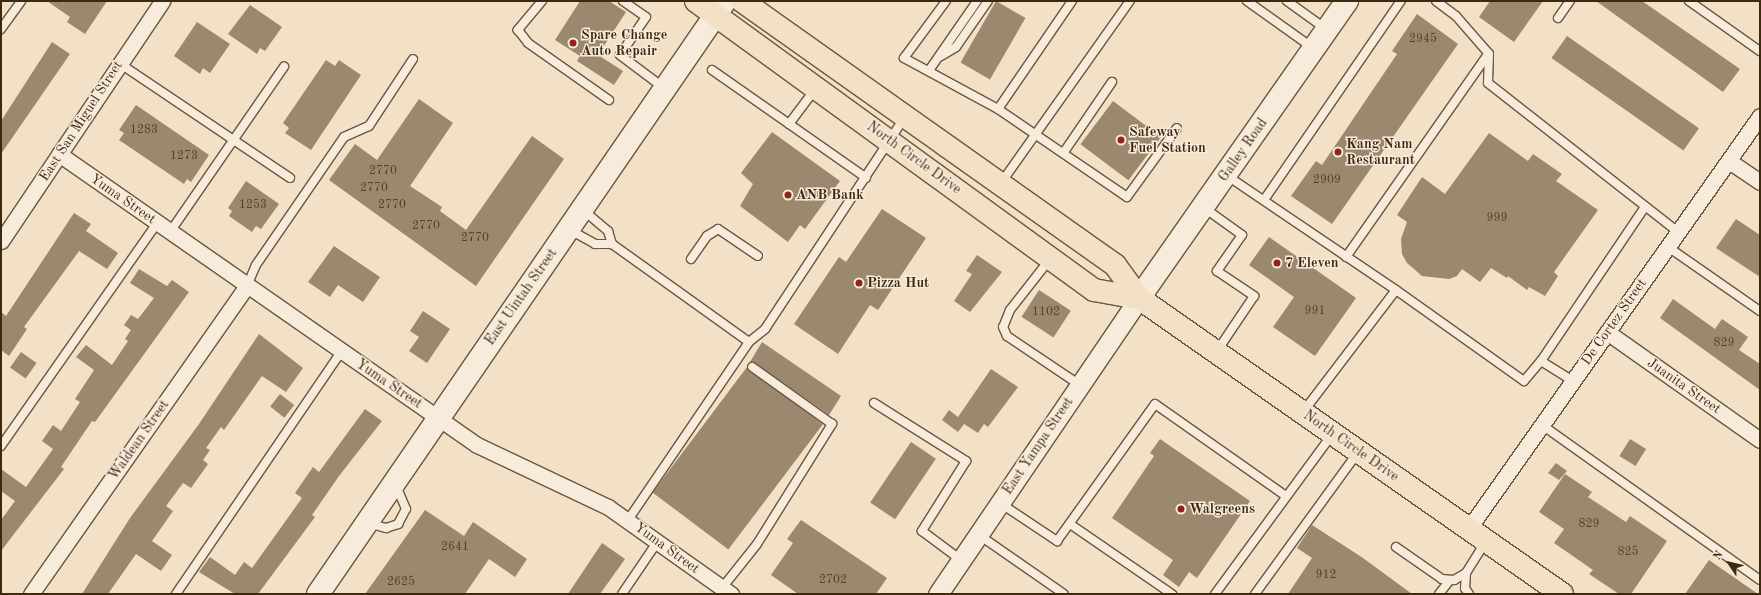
<!DOCTYPE html>
<style>
body{margin:0}
#map{position:relative;width:1761px;height:595px;overflow:hidden;background:#f2e0c7;font-family:"Old Standard TT",serif}
div>[style]{position:absolute}
[style*='--x']{left:calc(var(--x)*1px);top:calc(var(--y)*1px);width:calc(var(--w)*1px);rotate:calc(var(--a)*1deg)}
.building>*{inset:0;background:#9b886f;transform-origin:0 0}
.roads{filter:drop-shadow(1px 0 #6a573e) drop-shadow(-1px 0 #6a573e) drop-shadow(0 1px #6a573e) drop-shadow(0 -1px #6a573e)}
.service>*{height:8px;margin:-4px;padding:0 4px;transform-origin:4px;border-radius:4px;background:#f7ebdb}
.minor>*{height:15px;margin:-7.5px;padding:0 7.5px;transform-origin:7.5px;border-radius:7.5px;background:#f7ebdb}
.tertiary>*{height:19px;margin:-9.5px;padding:0 9.5px;transform-origin:9.5px;border-radius:9.5px;background:#f7ebdb}
.secondary>*{height:22px;margin:-11px;padding:0 11px;transform-origin:11px;border-radius:11px;background:#f7ebdb}
.primary>*{height:22px;margin:-11px;padding:0 11px;transform-origin:11px;border-radius:11px;background:#f2e0c7}
.dots>*{width:11px;height:11px;translate:-50% -50%;box-sizing:border-box;border:2px solid #f7ebdb;border-radius:50%}
span{translate:-50% -50%;white-space:nowrap;text-align:center;line-height:1.15;-webkit-text-stroke:3px #f7ebdb;paint-order:stroke}
.number-label{font-size:12px;color:#544128}
.number-label span{-webkit-text-stroke-width:0}
.poi-label{font-size:14px;color:#3d2910;font-weight:700}
.left{translate:0 -50%;text-align:left}
.street-label{font-size:14px;color:#3d2910}
.frame{position:absolute;inset:0;border:2px solid #3d2910;pointer-events:none}
.north{position:absolute;left:1709px;top:543px;width:40px;height:40px;-webkit-text-stroke:3px #f7ebdb;paint-order:stroke;rotate:305deg;font-size:11px;font-weight:700;line-height:16px;text-align:center;color:#3d2910}
.north::after{content:'';display:block;margin:auto;width:14px;height:18px;background:#3d2910;clip-path:polygon(50% 0,100% 100%,50% 72%,0 100%)}
</style>
<div id="map">
<div class="building">
<div style="clip-path:polygon(47px 1px,107px 1px,85px 34px,67px 22px,70px 17px)"></div>
<div style="clip-path:polygon(580px 1px,609px 1px,626px 12px,598px 55px,623px 71px,614px 85px,577px 61px,580px 56px,555px 40px)"></div>
<div style="left:996px;top:1px;width:34px;height:71px;rotate:30deg"></div>
<div style="clip-path:polygon(1490px 1px,1543px 1px,1514px 42px,1479px 17px)"></div>
<div style="clip-path:polygon(1596px 1px,1642px 1px,1740px 69px,1723px 92px)"></div>
<div style="clip-path:polygon(250px 5px,282px 27px,265px 51px,260px 48px,257px 54px,228px 34px)"></div>
<div style="clip-path:polygon(1417px 14px,1458px 44px,1332px 224px,1291px 196px,1316px 161px,1322px 165px,1397px 54px,1392px 51px)"></div>
<div style="clip-path:polygon(197px 22px,230px 44px,210px 73px,203px 68px,200px 74px,174px 56px)"></div>
<div style="left:1567px;top:36px;width:161px;height:27px;rotate:35deg"></div>
<div style="clip-path:polygon(52px 42px,70px 54px,1px 154px,1px 121px)"></div>
<div style="clip-path:polygon(326px 60px,335px 66px,339px 60px,361px 75px,311px 150px,285px 133px,289px 128px,283px 123px)"></div>
<div style="clip-path:polygon(419px 99px,453px 123px,410px 186px,442px 207px,440px 211px,466px 230px,532px 136px,564px 159px,476px 286px,329px 180px,355px 144px,377px 160px)"></div>
<div style="left:1113px;top:101px;width:60px;height:54px;rotate:37deg"></div>
<div style="clip-path:polygon(136px 105px,209px 155px,191px 182px,187px 179px,184px 184px,119px 140px,124px 133px,119px 130px)"></div>
<div style="clip-path:polygon(772px 132px,840px 181px,805px 229px,800px 225px,788px 242px,740px 206px,753px 184px,741px 173px)"></div>
<div style="clip-path:polygon(1489px 133px,1528px 161px,1533px 154px,1562px 174px,1556px 181px,1598px 210px,1554px 272px,1558px 276px,1545px 296px,1529px 287px,1527px 290px,1508px 276px,1507px 278px,1491px 268px,1480px 282px,1462px 269px,1457px 276px,1449px 279px,1422px 276px,1407px 263px,1402px 254px,1401px 239px,1407px 222px,1397px 215px,1422px 177px,1445px 194px)"></div>
<div style="clip-path:polygon(246px 181px,279px 204px,261px 229px,256px 226px,252px 232px,229px 216px,232px 211px,228px 208px)"></div>
<div style="clip-path:polygon(882px 209px,926px 238px,878px 310px,870px 305px,838px 354px,794px 324px,839px 257px,846px 262px)"></div>
<div style="clip-path:polygon(74px 213px,91px 224px,86px 231px,118px 253px,107px 269px,79px 251px,24px 327px,27px 329px,9px 356px,1px 350px,1px 312px,6px 316px)"></div>
<div style="clip-path:polygon(1736px 219px,1760px 235px,1760px 277px,1716px 248px)"></div>
<div style="clip-path:polygon(1269px 237px,1356px 298px,1315px 356px,1273px 327px,1294px 297px,1249px 265px)"></div>
<div style="clip-path:polygon(334px 246px,380px 277px,363px 302px,338px 285px,330px 297px,308px 282px)"></div>
<div style="clip-path:polygon(977px 255px,1002px 272px,970px 312px,954px 301px,972px 274px,966px 271px)"></div>
<div style="clip-path:polygon(139px 269px,167px 286px,172px 280px,189px 292px,95px 422px,92px 421px,61px 467px,64px 469px,1px 551px,1px 520px,15px 501px,1px 491px,1px 469px,26px 487px,53px 449px,42px 441px,53px 425px,61px 431px,80px 402px,75px 399px,94px 370px,76px 357px,86px 345px,112px 365px,128px 341px,125px 339px,131px 330px,124px 325px,131px 315px,138px 319px,154px 298px,130px 283px)"></div>
<div style="left:1039px;top:290px;width:38px;height:32px;rotate:33deg"></div>
<div style="clip-path:polygon(1673px 299px,1715px 329px,1722px 319px,1748px 337px,1739px 350px,1760px 364px,1760px 390px,1660px 318px)"></div>
<div style="clip-path:polygon(423px 311px,450px 329px,427px 363px,409px 351px,419px 337px,410px 331px)"></div>
<div style="clip-path:polygon(259px 334px,303px 368px,286px 392px,262px 376px,224px 430px,221px 427px,206px 448px,210px 450px,203px 460px,208px 464px,191px 488px,183px 483px,166px 506px,173px 511px,152px 541px,172px 555px,161px 571px,136px 554px,108px 594px,82px 594px,130px 518px,199px 424px)"></div>
<div style="clip-path:polygon(762px 342px,841px 396px,829px 415px,755px 363px,750px 362px)"></div>
<div style="left:21px;top:352px;width:19px;height:19px;rotate:35deg"></div>
<div style="left:747px;top:367px;width:95px;height:157px;rotate:37deg"></div>
<div style="clip-path:polygon(991px 369px,1018px 387px,988px 427px,984px 424px,978px 433px,964px 424px,958px 432px,942px 420px,949px 410px,958px 417px)"></div>
<div style="left:280px;top:394px;width:18px;height:16px;rotate:38deg"></div>
<div style="clip-path:polygon(365px 409px,382px 421px,339px 476px,312px 515px,315px 517px,258px 594px,235px 594px,199px 572px,210px 557px,235px 575px,244px 562px,252px 568px,302px 498px,295px 493px,313px 467px,319px 472px)"></div>
<div style="clip-path:polygon(1160px 439px,1250px 501px,1197px 578px,1189px 572px,1179px 587px,1163px 575px,1173px 560px,1112px 518px,1154px 456px,1150px 453px)"></div>
<div style="left:1630px;top:439px;width:19px;height:20px;rotate:32deg"></div>
<div style="left:911px;top:442px;width:30px;height:73px;rotate:34deg"></div>
<div style="clip-path:polygon(1556px 463px,1567px 471px,1559px 480px,1548px 473px)"></div>
<div style="clip-path:polygon(1565px 474px,1592px 492px,1588px 497px,1626px 522px,1630px 516px,1667px 541px,1631px 594px,1619px 594px,1589px 574px,1593px 570px,1554px 543px,1564px 529px,1539px 512px)"></div>
<div style="clip-path:polygon(425px 510px,464px 536px,473px 522px,527px 559px,515px 577px,489px 559px,465px 594px,365px 594px)"></div>
<div style="clip-path:polygon(801px 520px,887px 578px,876px 594px,798px 594px,771px 575px,793px 543px,787px 539px)"></div>
<div style="clip-path:polygon(1312px 525px,1363px 558px,1412px 594px,1288px 594px,1312px 558px,1297px 548px)"></div>
<div style="clip-path:polygon(602px 543px,625px 559px,600px 594px,568px 594px)"></div>
<div style="clip-path:polygon(1709px 560px,1758px 594px,1685px 594px)"></div>
</div>
<div class="roads">
<div class="service">
<div style="--x:542;--y:1;--w:38;--a:130"></div>
<div style="--x:518;--y:30;--w:16;--a:52"></div>
<div style="--x:528;--y:43;--w:99;--a:35.1"></div>
<div style="--x:623;--y:1;--w:28;--a:35"></div>
<div style="--x:646;--y:17;--w:46;--a:124.4"></div>
<div style="--x:620;--y:55;--w:55;--a:36.9"></div>
<div style="--x:946;--y:1;--w:71;--a:126.4"></div>
<div style="--x:904;--y:58;--w:107;--a:28.5"></div>
<div style="--x:998;--y:109;--w:156;--a:34.3"></div>
<div style="--x:1127;--y:197;--w:85;--a:-54.1"></div>
<div style="--x:1247;--y:1;--w:81;--a:35.5"></div>
<div style="--x:1287;--y:1;--w:48;--a:35.7"></div>
<div style="--x:1436;--y:1;--w:25;--a:37"></div>
<div style="--x:1456;--y:16;--w:50;--a:49"></div>
<div style="--x:1489;--y:54;--w:29;--a:92"></div>
<div style="--x:1488;--y:83;--w:241;--a:38.1"></div>
<div style="--x:1689;--y:1;--w:87;--a:35.2"></div>
<div style="--x:1558;--y:18;--w:21;--a:-55"></div>
<div style="--x:1;--y:29;--w:34;--a:-54"></div>
<div style="--x:941;--y:56;--w:17;--a:-31"></div>
<div style="--x:956;--y:47;--w:56;--a:-55.2"></div>
<div style="--x:119;--y:63;--w:206;--a:33.9"></div>
<div style="--x:930;--y:69;--w:83;--a:-55.3"></div>
<div style="--x:712;--y:70;--w:188;--a:35"></div>
<div style="--x:998;--y:109;--w:131;--a:-55.6"></div>
<div style="--x:789;--y:124;--w:45;--a:-53.1"></div>
<div style="--x:1064;--y:152;--w:85;--a:-55.6"></div>
<div style="--x:1226;--y:175;--w:205;--a:34.1"></div>
<div style="--x:1001;--y:183;--w:223;--a:-54.7"></div>
<div style="--x:1264;--y:200;--w:242;--a:-55.5"></div>
<div style="--x:1203;--y:207;--w:48;--a:35.7"></div>
<div style="--x:1242;--y:235;--w:44;--a:124.8"></div>
<div style="--x:1217;--y:271;--w:45;--a:34"></div>
<div style="--x:1254;--y:296;--w:66;--a:123.9"></div>
<div style="--x:583;--y:210;--w:33;--a:40"></div>
<div style="--x:608;--y:231;--w:14;--a:73"></div>
<div style="--x:570;--y:230;--w:29;--a:29"></div>
<div style="--x:595;--y:244;--w:17;--a:0"></div>
<div style="--x:612;--y:244;--w:168;--a:35.6"></div>
<div style="--x:749;--y:342;--w:21;--a:-39"></div>
<div style="--x:765;--y:329;--w:254;--a:-56.6"></div>
<div style="--x:170;--y:232;--w:201;--a:-55.4"></div>
<div style="--x:1668;--y:247;--w:112;--a:34.8"></div>
<div style="--x:1346;--y:257;--w:248;--a:-55"></div>
<div style="--x:691;--y:259;--w:28;--a:-55"></div>
<div style="--x:707;--y:236;--w:13;--a:-32"></div>
<div style="--x:718;--y:229;--w:48;--a:34"></div>
<div style="--x:1050;--y:259;--w:65;--a:128.1"></div>
<div style="--x:1010;--y:310;--w:18;--a:112"></div>
<div style="--x:1003;--y:327;--w:10;--a:66"></div>
<div style="--x:1007;--y:336;--w:88;--a:33.9"></div>
<div style="--x:247;--y:286;--w:23;--a:-67"></div>
<div style="--x:256;--y:265;--w:155;--a:-55.5"></div>
<div style="--x:344;--y:137;--w:27;--a:-24"></div>
<div style="--x:369;--y:126;--w:80;--a:-56.7"></div>
<div style="--x:1541;--y:361;--w:186;--a:-56"></div>
<div style="--x:874;--y:403;--w:109;--a:32.2"></div>
<div style="--x:966;--y:461;--w:83;--a:122.2"></div>
<div style="--x:922;--y:531;--w:49;--a:36.6"></div>
<div style="--x:1303;--y:412;--w:153;--a:-52.7"></div>
<div style="--x:1396;--y:290;--w:157;--a:35.4"></div>
<div style="--x:1524;--y:381;--w:26;--a:-50"></div>
<div style="--x:1541;--y:361;--w:38;--a:32"></div>
<div style="--x:1542;--y:425;--w:267;--a:35.4"></div>
<div style="--x:1;--y:446;--w:272;--a:-55"></div>
<div style="--x:1000;--y:503;--w:69;--a:33.7"></div>
<div style="--x:1057;--y:541;--w:168;--a:-54.4"></div>
<div style="--x:1155;--y:404;--w:160;--a:35.1"></div>
<div style="--x:628;--y:520;--w:215;--a:-55.8"></div>
<div style="--x:367;--y:523;--w:20;--a:15"></div>
<div style="--x:386;--y:528;--w:13;--a:-18"></div>
<div style="--x:398;--y:524;--w:17;--a:-62"></div>
<div style="--x:406;--y:509;--w:25;--a:-113"></div>
<div style="--x:1070;--y:524;--w:124;--a:34.5"></div>
<div style="--x:979;--y:535;--w:103;--a:34.8"></div>
<div style="--x:1396;--y:547;--w:56;--a:34.8"></div>
<div style="--x:1442;--y:579;--w:12;--a:5"></div>
<div style="--x:1454;--y:580;--w:14;--a:-30"></div>
<div style="--x:722;--y:588;--w:56;--a:-51.5"></div>
<div style="--x:757;--y:544;--w:142;--a:-58"></div>
<div style="--x:832;--y:424;--w:98;--a:-144.5"></div>
<div style="--x:176;--y:594;--w:294;--a:-55.7"></div>
<div style="--x:622;--y:594;--w:64;--a:-55.8"></div>
<div style="--x:1215;--y:594;--w:197;--a:-53.7"></div>
<div style="--x:1255;--y:594;--w:175;--a:-54"></div>
<div style="--x:1439;--y:594;--w:16;--a:-52"></div>
<div style="--x:1469;--y:594;--w:7;--a:-124"></div>
<div style="--x:1465;--y:588;--w:15;--a:-86"></div>
<div style="--x:1466;--y:573;--w:38;--a:-58"></div>
</div>
<div class="minor">
<div style="--x:59;--y:154;--w:509;--a:34.84"></div>
<div style="--x:477;--y:445;--w:145;--a:25.3"></div>
<div style="--x:608;--y:507;--w:151;--a:35.3"></div>
<div style="--x:1729;--y:161;--w:37;--a:34"></div>
<div style="--x:1;--y:241;--w:289;--a:-56.1"></div>
<div style="--x:1607;--y:332;--w:187;--a:35.2"></div>
<div style="--x:1469;--y:528;--w:504;--a:-54.77"></div>
<div style="--x:31;--y:594;--w:376;--a:-55"></div>
</div>
<div class="tertiary">
<div style="--x:938;--y:594;--w:358;--a:-55.8"></div>
</div>
<div class="secondary">
<div style="--x:1139;--y:298;--w:363;--a:-55"></div>
<div style="--x:318;--y:594;--w:719;--a:-55.54"></div>
</div>
<div class="primary">
<div style="--x:696;--y:1;--w:492;--a:36"></div>
<div style="--x:1094;--y:290;--w:46;--a:10.1"></div>
<div style="--x:742;--y:1;--w:457;--a:35.3"></div>
<div style="--x:1115;--y:265;--w:41;--a:54"></div>
<div style="--x:1139;--y:298;--w:516;--a:34.98"></div>
</div>
</div>
<div class="dots">
<div style="left:573px;top:43px;background:#8f2418"></div>
<div style="left:1121px;top:140px;background:#8f2418"></div>
<div style="left:1338px;top:152px;background:#8f2418"></div>
<div style="left:788px;top:195px;background:#8f2418"></div>
<div style="left:1277px;top:263px;background:#8f2418"></div>
<div style="left:859px;top:283px;background:#8f2418"></div>
<div style="left:1181px;top:509px;background:#8f2418"></div>
</div>
<div class="number-label">
<span style="left:1423px;top:40px">2945</span>
<span style="left:144px;top:131px">1283</span>
<span style="left:184px;top:157px">1273</span>
<span style="left:383px;top:172px">2770</span>
<span style="left:1327px;top:181px">2909</span>
<span style="left:374px;top:189px">2770</span>
<span style="left:253px;top:206px">1253</span>
<span style="left:392px;top:206px">2770</span>
<span style="left:1497px;top:219px">999</span>
<span style="left:426px;top:227px">2770</span>
<span style="left:475px;top:239px">2770</span>
<span style="left:1315px;top:312px">991</span>
<span style="left:1046px;top:313px">1102</span>
<span style="left:1724px;top:344px">829</span>
<span style="left:1589px;top:525px">829</span>
<span style="left:455px;top:548px">2641</span>
<span style="left:1628px;top:553px">825</span>
<span style="left:1326px;top:576px">912</span>
<span style="left:833px;top:581px">2702</span>
<span style="left:401px;top:583px">2625</span>
</div>
<div class="poi-label">
<span class="left" style="left:581px;top:43px">Spare Change<br>Auto Repair</span>
<span class="left" style="left:1129px;top:140px">Safeway<br>Fuel Station</span>
<span class="left" style="left:1346px;top:152px">Kang Nam<br>Restaurant</span>
<span class="left" style="left:796px;top:195px">ANB Bank</span>
<span class="left" style="left:1285px;top:263px">7 Eleven</span>
<span class="left" style="left:867px;top:283px">Pizza Hut</span>
<span class="left" style="left:1189px;top:509px">Walgreens</span>
</div>
<div class="street-label">
<span style="left:81px;top:121px;rotate:-57deg">East San Miguel Street</span>
<span style="left:1243px;top:150px;rotate:-55deg">Galley Road</span>
<span style="left:914px;top:158px;rotate:36deg">North Circle Drive</span>
<span style="left:123px;top:199px;rotate:35deg">Yuma Street</span>
<span style="left:521px;top:297px;rotate:-55deg">East Uintah Street</span>
<span style="left:1614px;top:322px;rotate:-55deg">De Cortez Street</span>
<span style="left:389px;top:384px;rotate:34deg">Yuma Street</span>
<span style="left:1684px;top:386px;rotate:35deg">Juanita Street</span>
<span style="left:139px;top:440px;rotate:-55deg">Waldean Street</span>
<span style="left:1038px;top:446px;rotate:-56deg">East Yampa Street</span>
<span style="left:1351px;top:446px;rotate:35deg">North Circle Drive</span>
<span style="left:667px;top:548px;rotate:36deg">Yuma Street</span>
</div>
<div class="frame"></div>
<div class="north">N</div>
</div>
